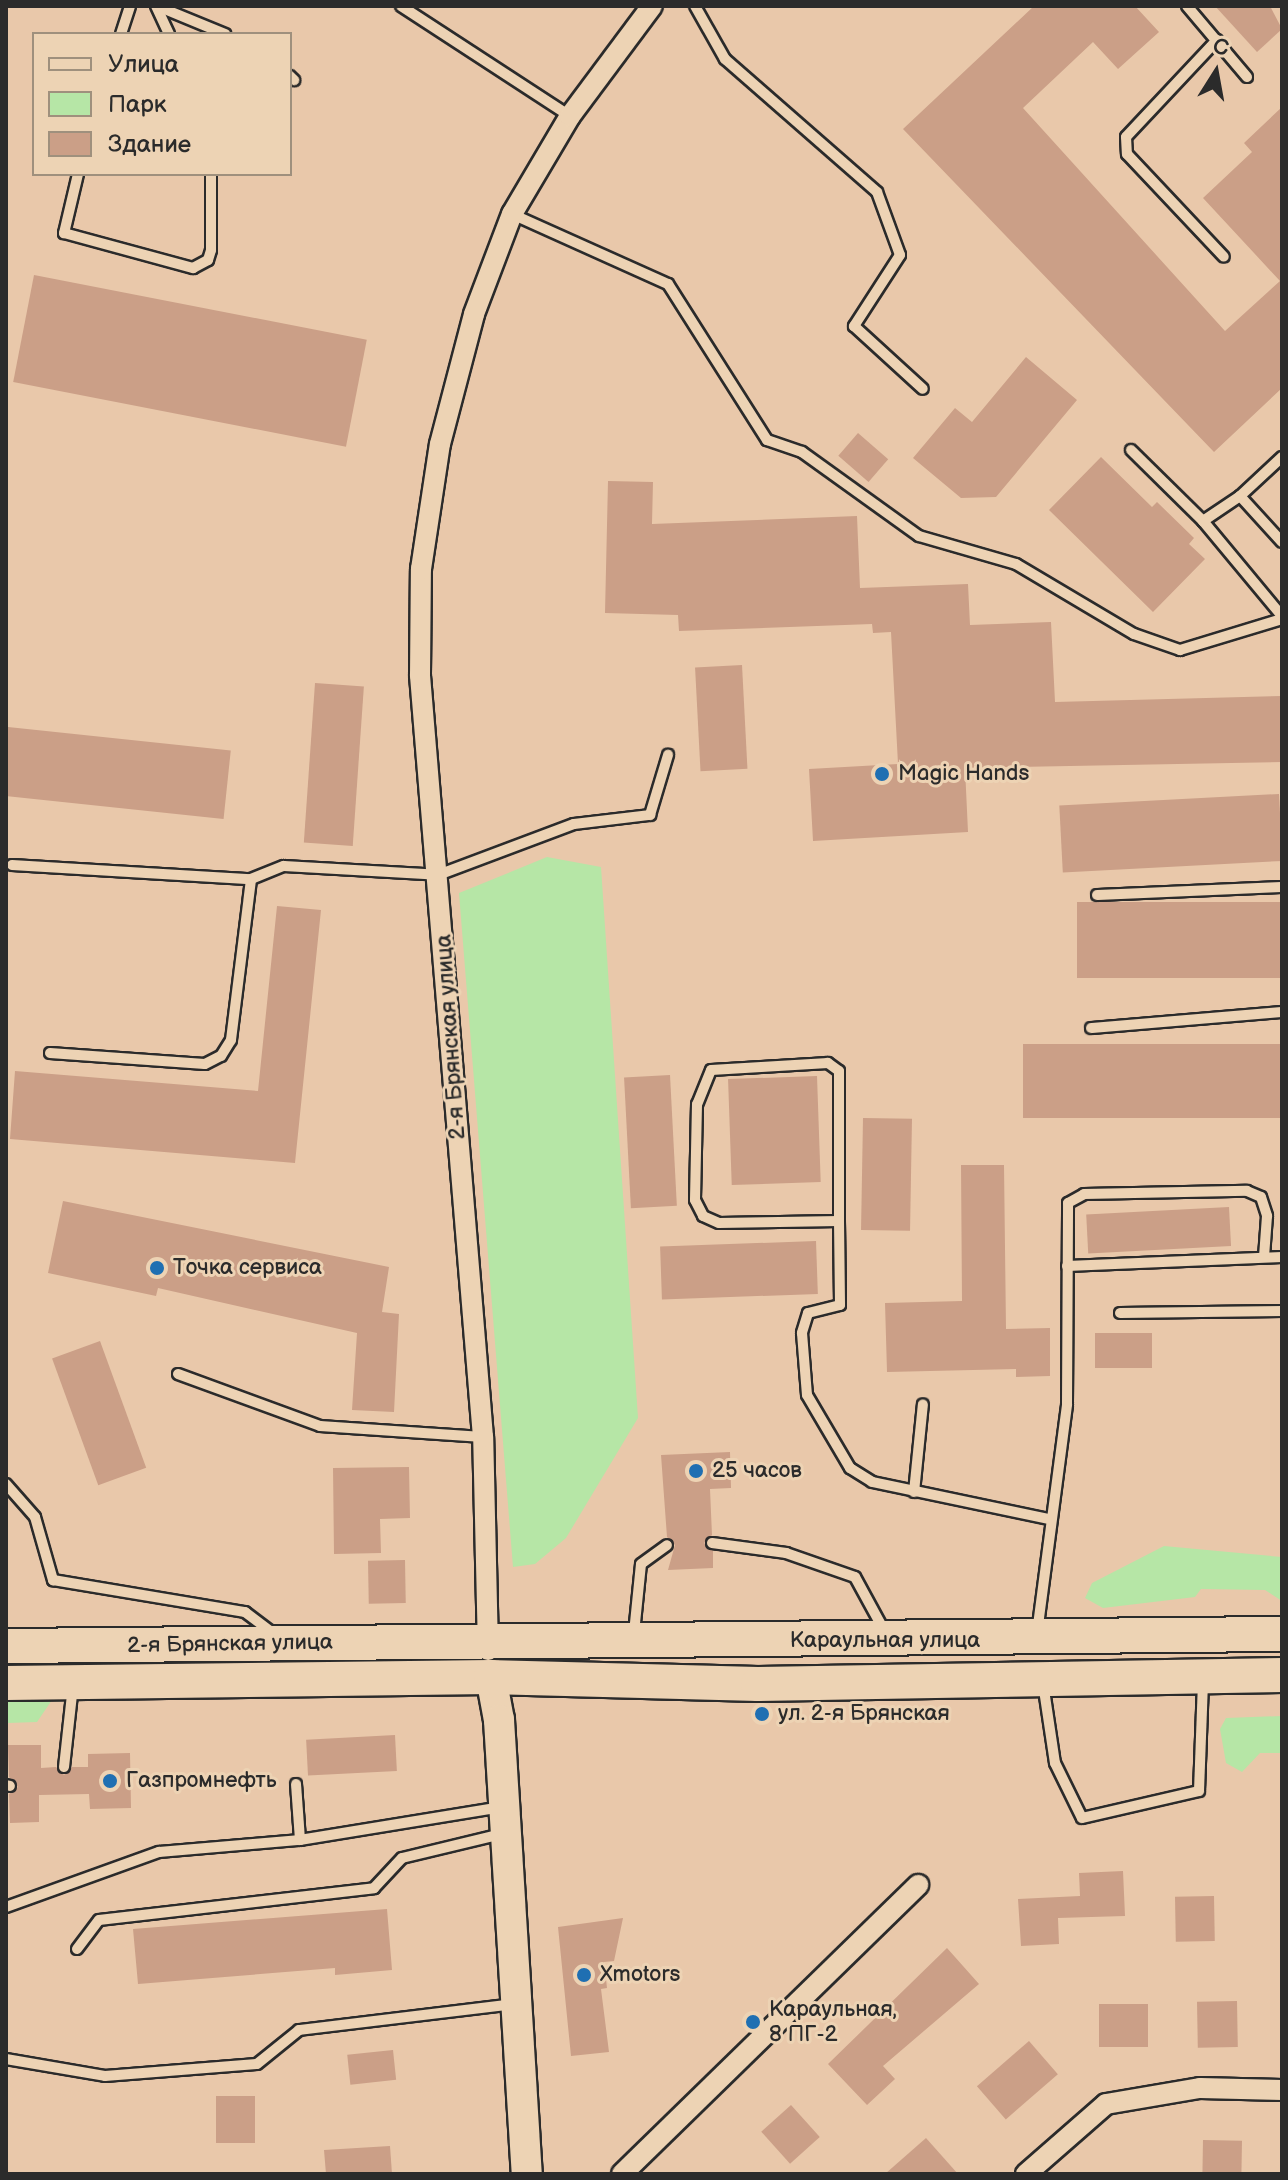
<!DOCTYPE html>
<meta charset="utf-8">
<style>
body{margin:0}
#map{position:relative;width:1288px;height:2180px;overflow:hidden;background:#e9c8aa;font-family:"Balsamiq Sans",sans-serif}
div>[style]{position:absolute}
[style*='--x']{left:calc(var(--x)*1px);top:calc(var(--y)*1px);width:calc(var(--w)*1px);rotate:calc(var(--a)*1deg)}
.green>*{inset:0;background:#b6e6a6}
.building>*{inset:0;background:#cb9f87;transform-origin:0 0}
.roads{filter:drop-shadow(2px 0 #2b2b2b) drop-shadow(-2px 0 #2b2b2b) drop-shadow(0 2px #2b2b2b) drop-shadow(0 -2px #2b2b2b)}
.lane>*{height:10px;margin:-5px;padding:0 5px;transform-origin:5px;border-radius:5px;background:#edd3b4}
.street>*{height:20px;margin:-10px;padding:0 10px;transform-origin:10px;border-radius:10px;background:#edd3b4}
.secondary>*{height:30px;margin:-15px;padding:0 15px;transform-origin:15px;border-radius:15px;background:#edd3b4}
.primary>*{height:34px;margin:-17px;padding:0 17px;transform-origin:17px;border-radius:17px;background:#edd3b4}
.dots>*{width:22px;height:22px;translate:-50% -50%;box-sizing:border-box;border:4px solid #edd3b4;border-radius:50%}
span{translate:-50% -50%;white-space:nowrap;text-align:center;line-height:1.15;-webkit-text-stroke:6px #edd3b4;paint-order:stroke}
.poi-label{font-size:22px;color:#2b2b2b}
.left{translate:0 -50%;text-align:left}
.street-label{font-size:22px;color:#2b2b2b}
.frame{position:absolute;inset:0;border:8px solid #2b2b2b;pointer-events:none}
.legend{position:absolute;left:32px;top:32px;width:260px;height:144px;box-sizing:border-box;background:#edd3b4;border:2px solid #9f907d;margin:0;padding:10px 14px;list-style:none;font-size:24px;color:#2b2b2b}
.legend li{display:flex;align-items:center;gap:16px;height:40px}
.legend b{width:40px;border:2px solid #9f907d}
.north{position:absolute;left:1176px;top:32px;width:80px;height:80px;-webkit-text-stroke:6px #edd3b4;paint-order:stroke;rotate:11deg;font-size:22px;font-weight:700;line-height:32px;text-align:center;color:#2b2b2b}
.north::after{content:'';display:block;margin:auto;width:28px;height:36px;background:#2b2b2b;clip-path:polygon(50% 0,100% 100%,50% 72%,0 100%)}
</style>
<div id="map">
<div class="green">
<div style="clip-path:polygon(547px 857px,601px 867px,638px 1418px,566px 1538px,535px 1564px,513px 1567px,459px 893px)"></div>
<div style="clip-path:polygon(1164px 1546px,1282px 1557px,1282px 1601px,1265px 1590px,1201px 1589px,1195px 1597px,1103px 1608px,1085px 1598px,1092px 1583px)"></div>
<div style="clip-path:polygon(6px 1700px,52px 1700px,37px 1722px,8px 1723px)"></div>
<div style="clip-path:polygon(1282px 1716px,1282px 1753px,1260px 1753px,1242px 1772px,1226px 1763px,1220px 1729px,1226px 1718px)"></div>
</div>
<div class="building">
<div style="clip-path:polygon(1034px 6px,1135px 6px,1159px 32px,1118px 69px,1093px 42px,1023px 108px,1225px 331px,1280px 281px,1203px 198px,1252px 152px,1244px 143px,1282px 107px,1282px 388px,1214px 452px,903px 129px)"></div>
<div style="clip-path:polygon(1215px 6px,1270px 6px,1282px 29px,1257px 52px)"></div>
<div style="left:34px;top:275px;width:339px;height:109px;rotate:11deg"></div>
<div style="clip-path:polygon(1026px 357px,1077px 400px,996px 497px,961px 498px,913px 458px,955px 408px,972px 422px)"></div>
<div style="left:858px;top:433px;width:40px;height:30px;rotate:41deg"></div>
<div style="clip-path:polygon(1101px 457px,1152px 507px,1157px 502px,1194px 538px,1189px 544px,1205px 559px,1153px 612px,1049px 510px)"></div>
<div style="clip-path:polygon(608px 481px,653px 482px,652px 524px,857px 516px,860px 588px,968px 584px,970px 625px,1051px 622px,1055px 702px,1282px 696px,1282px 762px,965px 768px,968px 832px,813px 841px,809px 769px,898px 764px,891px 632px,873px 633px,872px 624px,679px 631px,678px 615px,605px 613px)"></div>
<div style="left:742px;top:665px;width:104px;height:47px;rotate:87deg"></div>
<div style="left:315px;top:683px;width:49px;height:160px;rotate:4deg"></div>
<div style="left:8px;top:727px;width:224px;height:69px;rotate:6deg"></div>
<div style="left:1279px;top:794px;width:67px;height:220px;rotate:87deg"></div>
<div style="left:1282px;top:902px;width:76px;height:205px;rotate:90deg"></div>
<div style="clip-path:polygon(277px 906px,321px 910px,295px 1163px,10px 1139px,15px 1071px,258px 1091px)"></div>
<div style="left:1282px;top:1044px;width:74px;height:259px;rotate:90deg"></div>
<div style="left:670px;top:1075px;width:131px;height:46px;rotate:87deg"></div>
<div style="left:817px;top:1076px;width:106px;height:89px;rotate:88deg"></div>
<div style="left:863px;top:1118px;width:49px;height:112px;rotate:1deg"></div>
<div style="clip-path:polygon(961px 1165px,1004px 1165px,1006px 1329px,1050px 1328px,1050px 1376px,1016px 1377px,1016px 1369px,887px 1372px,885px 1303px,962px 1301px)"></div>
<div style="clip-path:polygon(63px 1201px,389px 1267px,382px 1312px,399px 1314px,394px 1412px,352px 1410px,357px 1333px,158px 1288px,156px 1296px,48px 1273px)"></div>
<div style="left:1229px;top:1207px;width:39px;height:143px;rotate:87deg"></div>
<div style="left:816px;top:1241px;width:53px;height:156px;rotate:88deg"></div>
<div style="left:1095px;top:1333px;width:57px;height:35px"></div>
<div style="left:100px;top:1341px;width:135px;height:51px;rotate:70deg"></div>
<div style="clip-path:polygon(730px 1452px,731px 1488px,710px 1489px,712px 1535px,704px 1543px,713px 1551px,713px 1568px,668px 1570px,675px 1545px,667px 1537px,661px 1455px)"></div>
<div style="clip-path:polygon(409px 1467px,410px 1518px,380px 1519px,381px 1553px,334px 1554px,333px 1468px)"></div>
<div style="left:405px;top:1560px;width:43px;height:37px;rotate:89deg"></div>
<div style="left:395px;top:1735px;width:36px;height:89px;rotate:87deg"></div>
<div style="clip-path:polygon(8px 1745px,41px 1745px,41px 1768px,56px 1767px,64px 1775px,72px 1767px,88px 1767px,88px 1754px,130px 1753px,131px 1808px,90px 1809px,89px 1794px,39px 1795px,39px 1822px,10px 1823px,9px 1794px,18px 1787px,9px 1777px)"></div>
<div style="clip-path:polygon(1123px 1871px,1125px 1916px,1058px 1918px,1059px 1944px,1021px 1946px,1018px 1899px,1080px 1896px,1079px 1873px)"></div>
<div style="left:1214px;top:1896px;width:45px;height:39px;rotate:89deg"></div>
<div style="clip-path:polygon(387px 1909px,392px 1970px,335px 1975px,335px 1968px,138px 1984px,133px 1929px)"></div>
<div style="clip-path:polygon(623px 1918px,614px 1961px,604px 1962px,607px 1988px,601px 1989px,609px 2052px,571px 2056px,558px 1927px)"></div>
<div style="clip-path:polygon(947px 1948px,979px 1984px,883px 2066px,895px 2079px,867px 2105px,828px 2064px)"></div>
<div style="left:1237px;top:2001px;width:46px;height:40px;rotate:89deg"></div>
<div style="left:1099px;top:2004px;width:49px;height:43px"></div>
<div style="left:1029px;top:2041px;width:44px;height:69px;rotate:49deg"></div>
<div style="left:393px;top:2050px;width:30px;height:46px;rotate:84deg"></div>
<div style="left:216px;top:2096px;width:39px;height:47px"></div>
<div style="left:791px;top:2105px;width:43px;height:40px;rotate:48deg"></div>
<div style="clip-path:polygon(926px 2138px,958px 2174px,885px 2174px)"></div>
<div style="left:1203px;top:2140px;width:39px;height:34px;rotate:1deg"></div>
<div style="clip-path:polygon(390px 2146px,392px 2174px,326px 2174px,324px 2150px)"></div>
</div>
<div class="roads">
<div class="lane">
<div style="--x:156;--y:6;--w:31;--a:65"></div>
<div style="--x:157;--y:6;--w:74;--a:22.4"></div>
<div style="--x:401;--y:6;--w:202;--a:33.1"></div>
<div style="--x:695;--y:6;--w:61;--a:60.5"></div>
<div style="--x:725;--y:59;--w:202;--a:41.2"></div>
<div style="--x:877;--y:192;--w:67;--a:69.9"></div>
<div style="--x:900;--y:255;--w:85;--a:122.9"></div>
<div style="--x:854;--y:326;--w:93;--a:42.4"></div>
<div style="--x:1187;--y:6;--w:93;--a:49.8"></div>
<div style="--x:121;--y:34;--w:29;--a:-72"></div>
<div style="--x:1217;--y:40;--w:133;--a:133.2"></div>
<div style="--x:1126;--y:137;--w:17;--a:87"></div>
<div style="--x:1127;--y:154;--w:141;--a:46.7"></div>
<div style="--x:290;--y:76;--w:6;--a:45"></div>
<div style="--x:78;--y:174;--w:61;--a:103.3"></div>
<div style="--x:64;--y:233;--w:134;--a:15.2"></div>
<div style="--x:193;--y:268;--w:17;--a:-28"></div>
<div style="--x:208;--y:260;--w:10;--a:-73"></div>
<div style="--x:211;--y:250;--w:76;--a:-90"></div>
<div style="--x:512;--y:214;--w:171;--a:24.2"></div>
<div style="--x:668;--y:284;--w:185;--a:57.6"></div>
<div style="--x:767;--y:440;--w:37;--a:19"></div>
<div style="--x:802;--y:452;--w:144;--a:35.7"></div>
<div style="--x:919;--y:536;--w:101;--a:16.1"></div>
<div style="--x:1016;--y:564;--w:137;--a:30.7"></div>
<div style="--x:1134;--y:634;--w:49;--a:19.2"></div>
<div style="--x:1180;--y:650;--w:107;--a:-16.9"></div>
<div style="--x:1131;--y:450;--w:101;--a:44.6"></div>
<div style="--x:1203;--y:521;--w:124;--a:50.3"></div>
<div style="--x:1282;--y:457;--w:57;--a:137.1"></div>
<div style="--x:1240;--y:496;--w:62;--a:47.6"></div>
<div style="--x:1203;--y:521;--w:45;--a:-34"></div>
<div style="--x:12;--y:865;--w:239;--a:3.4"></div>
<div style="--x:251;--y:879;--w:35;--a:-22"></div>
<div style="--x:284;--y:866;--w:154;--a:3.3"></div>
<div style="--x:438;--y:875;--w:145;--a:-20.6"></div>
<div style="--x:574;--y:824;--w:77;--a:-6.8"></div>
<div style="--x:650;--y:815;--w:63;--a:-73.3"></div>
<div style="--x:1097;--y:895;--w:185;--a:-2.5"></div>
<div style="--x:1091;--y:1028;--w:192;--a:-4.8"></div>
<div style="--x:50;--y:1053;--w:155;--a:4.1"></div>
<div style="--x:205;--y:1064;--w:18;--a:-27"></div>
<div style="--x:221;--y:1056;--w:19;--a:-58"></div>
<div style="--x:231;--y:1040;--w:162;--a:-82.9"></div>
<div style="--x:839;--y:1221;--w:150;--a:-90"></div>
<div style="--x:839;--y:1071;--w:14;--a:-144"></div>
<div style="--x:828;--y:1063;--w:117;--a:176.6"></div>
<div style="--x:711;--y:1070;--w:37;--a:112"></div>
<div style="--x:697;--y:1104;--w:96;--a:91.2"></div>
<div style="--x:695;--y:1200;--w:18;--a:63"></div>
<div style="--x:703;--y:1216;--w:17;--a:24"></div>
<div style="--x:719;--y:1223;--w:120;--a:-1"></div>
<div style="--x:839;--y:1221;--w:84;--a:89.3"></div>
<div style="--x:840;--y:1305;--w:33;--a:166"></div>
<div style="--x:808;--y:1313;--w:21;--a:107"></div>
<div style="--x:802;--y:1333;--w:62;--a:85.4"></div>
<div style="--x:807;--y:1395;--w:85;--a:59.5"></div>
<div style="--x:850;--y:1468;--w:26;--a:32"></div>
<div style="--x:872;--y:1482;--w:181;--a:11.8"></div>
<div style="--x:1067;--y:1266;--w:215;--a:-2.4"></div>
<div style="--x:1120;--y:1313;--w:162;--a:-0.7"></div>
<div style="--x:178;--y:1374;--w:151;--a:20.1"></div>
<div style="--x:320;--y:1426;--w:163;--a:3.9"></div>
<div style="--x:6;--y:1484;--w:44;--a:48.7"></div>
<div style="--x:35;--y:1517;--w:66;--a:74.1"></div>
<div style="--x:53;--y:1580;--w:195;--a:9.5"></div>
<div style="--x:245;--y:1612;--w:38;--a:37"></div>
<div style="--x:914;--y:1492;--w:88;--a:-84.2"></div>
<div style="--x:712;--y:1543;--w:75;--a:7.7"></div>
<div style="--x:786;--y:1553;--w:73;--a:19.2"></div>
<div style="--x:855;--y:1577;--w:63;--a:61.4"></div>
<div style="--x:634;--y:1633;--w:69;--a:-84.2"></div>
<div style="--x:641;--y:1564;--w:32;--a:-36"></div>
<div style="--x:1037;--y:1633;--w:231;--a:-82.5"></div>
<div style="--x:1067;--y:1404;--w:201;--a:-89.7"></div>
<div style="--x:1068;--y:1203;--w:18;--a:-29"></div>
<div style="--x:1084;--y:1194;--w:163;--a:-1.1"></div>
<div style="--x:1247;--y:1191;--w:15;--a:23"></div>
<div style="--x:1261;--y:1197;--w:20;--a:72"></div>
<div style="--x:1267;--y:1216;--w:41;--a:94.2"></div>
<div style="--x:1043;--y:1683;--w:81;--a:81.5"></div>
<div style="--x:1055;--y:1763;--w:61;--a:63.9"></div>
<div style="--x:1082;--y:1818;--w:120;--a:-13"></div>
<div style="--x:1199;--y:1791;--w:108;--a:-87.9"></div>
<div style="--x:64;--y:1767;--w:81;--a:-83.7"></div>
<div style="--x:296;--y:1784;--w:56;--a:85.9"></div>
<div style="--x:6;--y:1785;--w:4;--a:14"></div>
<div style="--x:6;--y:1907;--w:163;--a:-19.8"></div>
<div style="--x:159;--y:1852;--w:142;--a:-4.9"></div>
<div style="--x:300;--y:1840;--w:204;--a:-9.3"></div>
<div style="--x:77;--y:1949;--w:36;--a:-53"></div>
<div style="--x:99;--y:1920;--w:277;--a:-6.6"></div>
<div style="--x:374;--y:1888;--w:41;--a:-47"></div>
<div style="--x:402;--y:1858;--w:103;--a:-13.5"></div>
<div style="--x:6;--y:2059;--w:100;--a:9.7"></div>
<div style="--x:105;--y:2076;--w:152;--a:-4.5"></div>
<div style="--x:257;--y:2064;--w:54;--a:-39"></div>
<div style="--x:299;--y:2030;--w:216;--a:-6.9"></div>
</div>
<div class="street">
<div style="--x:488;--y:1650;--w:213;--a:-91.3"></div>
<div style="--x:483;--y:1437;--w:765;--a:-94.73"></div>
<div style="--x:420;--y:675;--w:106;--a:-89.5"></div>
<div style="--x:421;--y:569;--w:126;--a:-81.4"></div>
<div style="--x:440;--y:444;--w:134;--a:-75.3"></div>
<div style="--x:474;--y:314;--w:107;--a:-69.2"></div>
<div style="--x:512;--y:214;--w:114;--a:-59.4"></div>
<div style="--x:570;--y:116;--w:137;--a:-53.3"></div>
<div style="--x:622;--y:2174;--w:414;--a:-44.3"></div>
<div style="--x:1026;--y:2174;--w:106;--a:-41.2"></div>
<div style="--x:1106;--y:2104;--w:95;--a:-9.7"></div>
<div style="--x:1200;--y:2088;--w:82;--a:1.4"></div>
</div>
<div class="secondary">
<div style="--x:491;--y:1677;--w:44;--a:79.5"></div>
<div style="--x:499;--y:1720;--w:455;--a:86.5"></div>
</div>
<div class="primary">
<div style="--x:6;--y:1646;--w:1276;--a:-0.54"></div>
<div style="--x:6;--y:1683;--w:485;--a:-0.7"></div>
<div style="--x:491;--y:1677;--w:267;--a:1.5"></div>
<div style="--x:758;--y:1684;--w:524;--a:-0.98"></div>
</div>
</div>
<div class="dots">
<div style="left:882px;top:774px;background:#1f6fb2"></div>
<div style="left:157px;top:1268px;background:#1f6fb2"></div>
<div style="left:696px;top:1471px;background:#1f6fb2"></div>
<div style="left:762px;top:1714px;background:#1f6fb2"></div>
<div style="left:110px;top:1781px;background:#1f6fb2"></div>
<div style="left:584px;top:1975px;background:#1f6fb2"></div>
<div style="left:753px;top:2022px;background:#1f6fb2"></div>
</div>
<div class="poi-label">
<span class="left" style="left:898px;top:774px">Magic Hands</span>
<span class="left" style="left:173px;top:1268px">Точка сервиса</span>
<span class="left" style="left:712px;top:1471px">25 часов</span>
<span class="left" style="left:778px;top:1714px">ул. 2-я Брянская</span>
<span class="left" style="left:126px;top:1781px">Газпромнефть</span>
<span class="left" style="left:600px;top:1975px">Xmotors</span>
<span class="left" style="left:769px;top:2022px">Караульная,<br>8 ПГ-2</span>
</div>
<div class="street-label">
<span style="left:451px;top:1037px;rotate:-94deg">2-я Брянская улица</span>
<span style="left:885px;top:1641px">Караульная улица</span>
<span style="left:230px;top:1644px;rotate:-1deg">2-я Брянская улица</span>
</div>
<div class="frame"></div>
<ul class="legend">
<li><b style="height:10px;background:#edd3b4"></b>Улица</li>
<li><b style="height:22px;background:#b6e6a6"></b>Парк</li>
<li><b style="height:22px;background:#cb9f87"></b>Здание</li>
</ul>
<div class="north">С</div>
</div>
